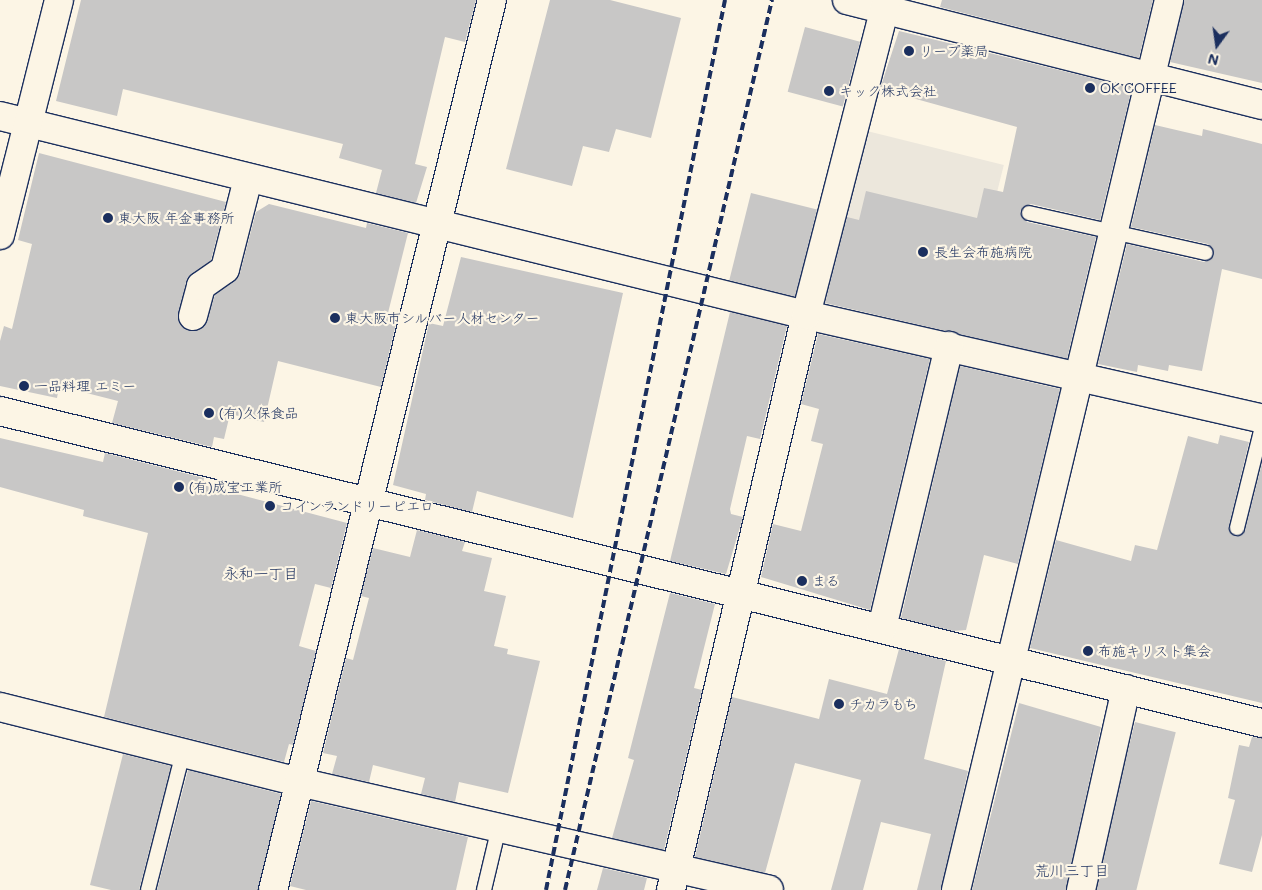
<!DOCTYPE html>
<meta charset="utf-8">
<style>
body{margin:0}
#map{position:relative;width:1262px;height:890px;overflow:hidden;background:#fcf5e5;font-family:Mali,"Klee One",sans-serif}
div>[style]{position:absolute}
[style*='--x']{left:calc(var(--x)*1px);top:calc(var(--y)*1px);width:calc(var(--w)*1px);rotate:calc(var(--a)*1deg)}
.built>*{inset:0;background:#ece7dc;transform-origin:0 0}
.building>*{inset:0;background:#c8c7c6;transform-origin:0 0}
.roads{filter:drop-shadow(1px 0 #1b2f5e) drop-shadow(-1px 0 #1b2f5e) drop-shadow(0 1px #1b2f5e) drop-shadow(0 -1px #1b2f5e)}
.service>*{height:14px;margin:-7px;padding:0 7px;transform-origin:7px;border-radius:7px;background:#fcf5e5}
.minor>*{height:28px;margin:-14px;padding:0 14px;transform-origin:14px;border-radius:14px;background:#fcf5e5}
.rail>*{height:4px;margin-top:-2px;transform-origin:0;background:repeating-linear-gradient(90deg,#1b2f5e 0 8px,transparent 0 12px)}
.dots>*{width:14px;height:14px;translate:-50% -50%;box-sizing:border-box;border:2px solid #fcf5e5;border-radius:50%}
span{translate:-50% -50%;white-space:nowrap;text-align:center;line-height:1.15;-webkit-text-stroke:4.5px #fcf5e5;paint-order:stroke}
.poi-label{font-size:14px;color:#1b2f5e}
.left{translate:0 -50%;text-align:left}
.neighbourhood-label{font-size:15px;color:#1b2f5e}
.north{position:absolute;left:1192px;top:20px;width:50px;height:50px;-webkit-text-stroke:4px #fcf5e5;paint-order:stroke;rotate:194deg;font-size:14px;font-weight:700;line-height:20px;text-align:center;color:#1b2f5e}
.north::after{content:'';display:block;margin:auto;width:18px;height:22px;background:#1b2f5e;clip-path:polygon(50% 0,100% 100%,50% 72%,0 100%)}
</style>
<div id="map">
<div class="built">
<div style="left:867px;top:131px;width:141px;height:170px;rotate:14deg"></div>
</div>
<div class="building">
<div style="clip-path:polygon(81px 0,476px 0,465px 42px,445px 37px,415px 164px,427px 167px,416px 203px,376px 193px,382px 170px,339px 158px,343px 144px,123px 89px,117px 116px,56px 101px)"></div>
<div style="clip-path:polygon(550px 0,610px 0,681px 18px,651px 138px,616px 129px,609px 152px,583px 146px,572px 186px,506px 169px)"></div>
<div style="clip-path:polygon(942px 0,1153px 0,1139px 58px,940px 7px)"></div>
<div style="clip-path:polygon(1184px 0,1262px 0,1262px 83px,1170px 62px)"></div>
<div style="left:805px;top:27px;width:57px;height:67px;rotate:15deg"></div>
<div style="clip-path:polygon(899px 31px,1132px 88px,1100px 220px,1031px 204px,1021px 211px,1027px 222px,1096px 237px,1067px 359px,825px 303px,847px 217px,859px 220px,866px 191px,977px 218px,984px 188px,1003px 192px,1017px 127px,880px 89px)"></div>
<div style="clip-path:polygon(1155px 125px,1202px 136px,1203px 129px,1262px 144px,1262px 279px,1222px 269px,1202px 371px,1169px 365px,1168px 371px,1138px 365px,1137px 372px,1098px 364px,1127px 244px,1204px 262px,1214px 255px,1208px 244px,1131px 227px)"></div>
<div style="clip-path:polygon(39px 153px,226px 202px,211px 260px,186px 282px,178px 320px,189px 331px,204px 327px,215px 295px,240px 273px,256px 212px,269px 204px,366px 228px,367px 223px,408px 233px,388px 313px,398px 315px,381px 387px,278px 361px,264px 422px,230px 414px,224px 439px,214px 437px,212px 447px,112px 423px,118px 401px,59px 386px,57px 398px,0 386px,0 341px,4px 326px,12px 329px,32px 244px,18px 240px)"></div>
<div style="left:751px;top:193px;width:68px;height:90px;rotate:14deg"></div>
<div style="clip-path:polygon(461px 257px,623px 293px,573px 518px,477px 491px,472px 512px,425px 500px,426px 494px,393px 485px,429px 323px,443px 326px)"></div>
<div style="clip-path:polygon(730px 312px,787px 326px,760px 439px,747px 436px,730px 509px,731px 514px,743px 517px,726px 574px,670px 561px)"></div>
<div style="clip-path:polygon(818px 334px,930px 359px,870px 610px,761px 577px,773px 524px,801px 531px,823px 444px,811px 441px,819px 409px,801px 404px)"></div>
<div style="clip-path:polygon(960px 366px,1060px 389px,1018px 564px,984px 555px,966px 630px,953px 631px,901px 618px)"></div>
<div style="clip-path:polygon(1220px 435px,1249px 442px,1229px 526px,1234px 536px,1245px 530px,1262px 463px,1262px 703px,1030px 648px,1056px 540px,1131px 561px,1135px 545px,1157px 550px,1188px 436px,1218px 444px)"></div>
<div style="clip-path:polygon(0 438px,103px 462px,105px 453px,204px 478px,203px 485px,347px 523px,331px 588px,315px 584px,299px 646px,316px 651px,293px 745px,289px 744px,284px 762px,104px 717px,148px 533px,83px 516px,84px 510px,0 487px)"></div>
<div style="clip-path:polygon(417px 530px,465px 542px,462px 551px,492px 558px,484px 591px,506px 596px,494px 646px,508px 649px,507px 654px,540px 661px,508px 793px,459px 782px,455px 802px,421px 794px,425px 778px,373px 765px,369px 782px,332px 774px,337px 756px,323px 753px,346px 658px,353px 660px,369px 598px,361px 596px,373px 548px,410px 557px)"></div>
<div style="clip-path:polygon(670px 593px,715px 604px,694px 688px,702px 690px,664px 850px,612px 838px,634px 760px,628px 758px)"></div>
<div style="clip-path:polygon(899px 649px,946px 661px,924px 759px,968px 771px,941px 890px,917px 890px,931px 834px,881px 822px,863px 890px,831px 890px,861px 780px,795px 763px,765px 873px,695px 857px,732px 697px,819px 719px,829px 679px,887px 694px)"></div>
<div style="clip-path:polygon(1019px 703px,1101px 727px,1066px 890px,972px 890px)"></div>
<div style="left:1135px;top:722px;width:42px;height:172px;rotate:14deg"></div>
<div style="clip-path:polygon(1252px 737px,1262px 738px,1262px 835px,1252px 872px,1219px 864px,1235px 800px,1228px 798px,1239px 745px,1249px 747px)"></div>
<div style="clip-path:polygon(123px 754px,171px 766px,139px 890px,111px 890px,90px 885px)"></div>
<div style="clip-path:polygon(188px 770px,281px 794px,258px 890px,157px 890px)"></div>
<div style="clip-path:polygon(311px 801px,468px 837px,456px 890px,306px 890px,290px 886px)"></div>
<div style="clip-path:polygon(603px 868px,647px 878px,644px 890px,597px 890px)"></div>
</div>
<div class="roads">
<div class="service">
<div style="--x:1029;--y:213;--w:181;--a:12.7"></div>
<div style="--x:1237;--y:528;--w:104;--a:-76.1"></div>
<div style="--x:148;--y:890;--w:141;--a:-75.7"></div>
<div style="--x:484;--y:890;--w:65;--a:-76.6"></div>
</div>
<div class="minor">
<div style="--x:847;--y:0;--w:428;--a:14.2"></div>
<div style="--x:0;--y:116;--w:830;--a:13.87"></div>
<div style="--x:806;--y:315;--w:468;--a:12.8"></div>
<div style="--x:0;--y:235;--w:242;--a:-75.9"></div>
<div style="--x:193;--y:316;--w:31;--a:-75"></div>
<div style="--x:201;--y:286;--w:29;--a:-35"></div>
<div style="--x:225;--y:269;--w:93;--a:-75.7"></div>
<div style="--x:0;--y:411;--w:1300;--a:13.89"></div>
<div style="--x:882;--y:628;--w:290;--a:-76.6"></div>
<div style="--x:0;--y:707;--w:308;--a:14.1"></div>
<div style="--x:299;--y:782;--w:482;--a:12.9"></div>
<div style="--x:273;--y:890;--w:917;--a:-76.18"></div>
<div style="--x:671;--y:890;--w:591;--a:-76.79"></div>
<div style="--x:806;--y:315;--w:325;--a:-75.6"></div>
<div style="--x:956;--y:890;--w:915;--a:-76.54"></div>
<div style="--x:1081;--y:890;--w:206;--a:-77.4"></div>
</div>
</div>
<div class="rail">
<div style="--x:546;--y:890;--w:908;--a:-78.63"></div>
<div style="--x:565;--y:890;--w:914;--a:-76.91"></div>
</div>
<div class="dots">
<div style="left:909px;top:51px;background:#1b2f5e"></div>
<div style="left:1090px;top:88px;background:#1b2f5e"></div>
<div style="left:829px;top:91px;background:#1b2f5e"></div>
<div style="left:108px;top:218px;background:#1b2f5e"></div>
<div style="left:923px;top:252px;background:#1b2f5e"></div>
<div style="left:335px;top:318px;background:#1b2f5e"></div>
<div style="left:24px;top:386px;background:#1b2f5e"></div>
<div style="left:209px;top:413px;background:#1b2f5e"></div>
<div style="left:179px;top:487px;background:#1b2f5e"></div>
<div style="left:270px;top:506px;background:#1b2f5e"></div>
<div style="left:802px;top:581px;background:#1b2f5e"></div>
<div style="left:1088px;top:651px;background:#1b2f5e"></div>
<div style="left:839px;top:704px;background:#1b2f5e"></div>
</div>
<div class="poi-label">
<span class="left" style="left:919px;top:51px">リープ薬局</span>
<span class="left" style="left:1100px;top:88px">OK COFFEE</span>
<span class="left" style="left:839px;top:91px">キック株式会社</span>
<span class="left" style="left:118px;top:218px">東大阪 年金事務所</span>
<span class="left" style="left:934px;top:252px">長生会布施病院</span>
<span class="left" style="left:345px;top:318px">東大阪市シルバー人材センター</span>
<span class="left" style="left:34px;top:386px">一品料理 エミー</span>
<span class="left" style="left:219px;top:413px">(有)久保食品</span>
<span class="left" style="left:189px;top:487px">(有)成宝工業所</span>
<span class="left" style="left:280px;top:506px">コインランドリーピエロ</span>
<span class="left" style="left:812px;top:581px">まる</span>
<span class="left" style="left:1098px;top:651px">布施キリスト集会</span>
<span class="left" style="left:849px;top:704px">チカラもち</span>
</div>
<div class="neighbourhood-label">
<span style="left:261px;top:574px">永和一丁目</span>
<span style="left:1072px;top:871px">荒川三丁目</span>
</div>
<div class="north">N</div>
</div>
